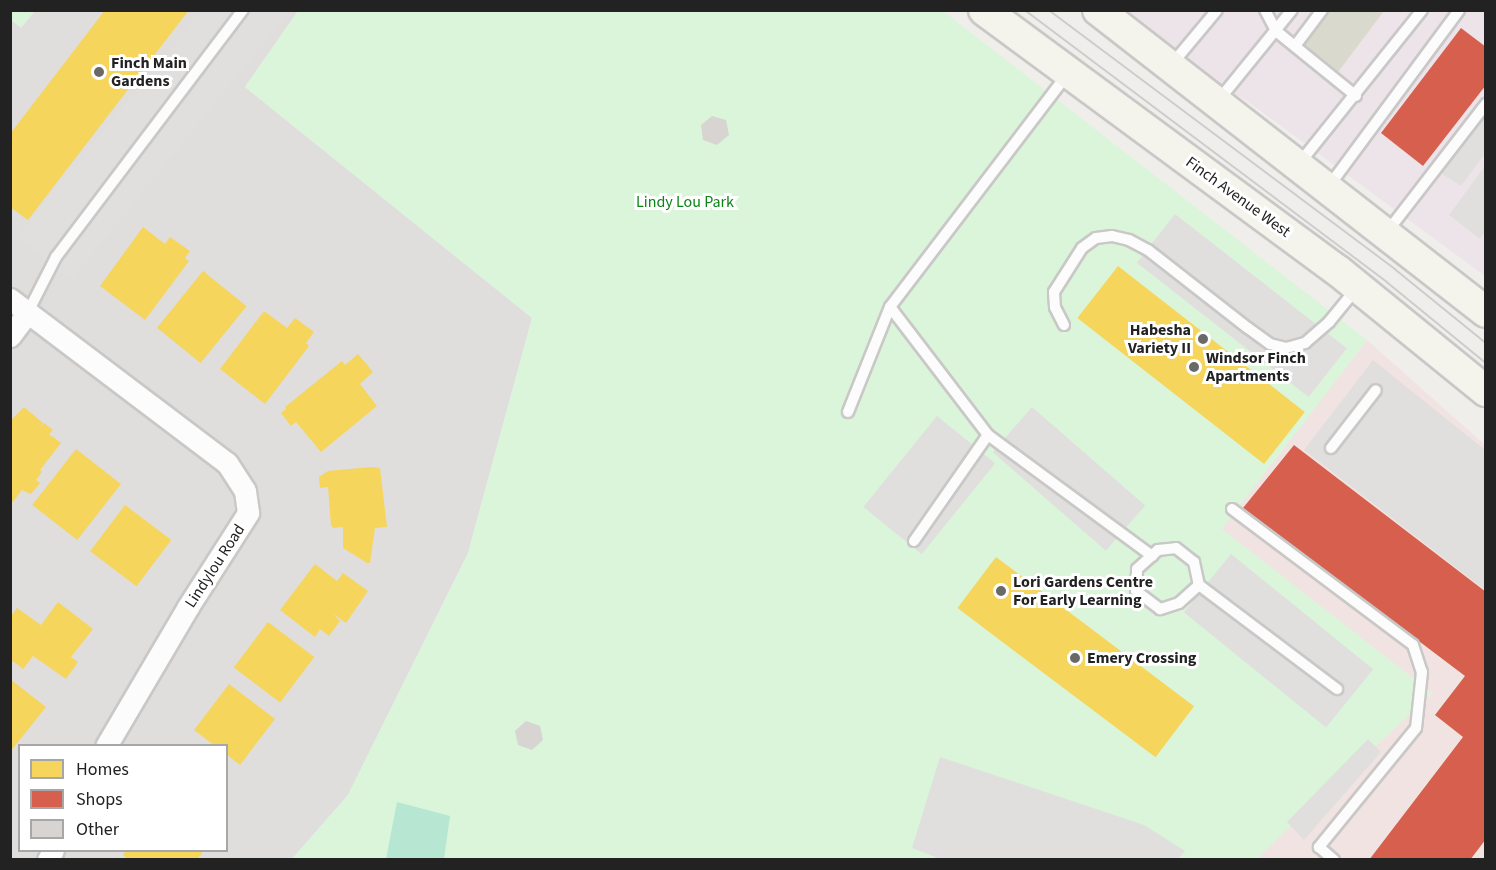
<!DOCTYPE html>
<style>
body{margin:0}
#map{position:relative;width:1496px;height:870px;overflow:hidden;background:#f0eeeb;font-family:"Source Sans 3",sans-serif}
div>[style]{position:absolute}
[style*='--x']{left:calc(var(--x)*1px);top:calc(var(--y)*1px);width:calc(var(--w)*1px);rotate:calc(var(--a)*1deg)}
.residential>*{inset:0;background:#dfdedc}
.commercial>*{inset:0;background:#f1e3e1}
.industrial>*{inset:0;background:#ede4e9}
.construction>*{inset:0;background:#d9d9cd}
.park>*{inset:0;background:#daf5da}
.pitch>*{inset:0;background:#b7e6d2}
.parking>*{inset:0;background:#e0dfde;transform-origin:0 0}
.homes>*{inset:0;background:#f6d55c;transform-origin:0 0}
.shops>*{inset:0;background:#d6604d}
.building>*{inset:0;background:#d7d4d2}
.roads{filter:drop-shadow(2px 0 #c9c8c7) drop-shadow(-2px 0 #c9c8c7) drop-shadow(0 2px #c9c8c7) drop-shadow(0 -2px #c9c8c7)}
.lane>*{height:10px;margin:-5px;padding:0 5px;transform-origin:5px;border-radius:5px;background:#fdfcfc}
.street>*{height:21px;margin:-10.5px;padding:0 10.5px;transform-origin:10.5px;border-radius:10.5px;background:#fdfcfc}
.secondary>*{height:30px;margin:-15px;padding:0 15px;transform-origin:15px;border-radius:15px;background:#f4f4ed}
.tram>*{height:1.5px;margin:-0.75px;padding:0 0.75px;transform-origin:0.75px;border-radius:0.75px;background:#ccc}
.dots>*{width:16px;height:16px;translate:-50% -50%;box-sizing:border-box;border:3px solid #fff;border-radius:50%}
span{translate:-50% -50%;white-space:nowrap;text-align:center;line-height:1.15;-webkit-text-stroke:6px #fff;paint-order:stroke}
.poi-label{font-size:16px;color:#222;font-weight:700}
.left{translate:0 -50%;text-align:left}
.right{translate:-100% -50%;text-align:right}
.street-label{font-size:16px;color:#222}
.park-label{font-size:16px;color:#0c8416}
.frame{position:absolute;inset:0;border:12px solid #222;pointer-events:none}
.legend{position:absolute;left:18px;top:744px;width:210px;height:108px;box-sizing:border-box;background:#fff;border:2px solid #a7a7a7;margin:0;padding:8px 10px;list-style:none;font-size:18px;color:#222}
.legend li{display:flex;align-items:center;gap:12px;height:30px}
.legend b{width:30px;border:2px solid #a7a7a7}
</style>
<div id="map">
<div class="residential">
<div style="clip-path:polygon(evenodd,10px 11px,298px 11px,245px 87px,532px 318px,468px 553px,348px 795px,292px 859px,11px 859px,10px 11px,20px 746px,226px 746px,226px 850px,20px 850px,20px 746px)"></div>
</div>
<div class="commercial">
<div style="clip-path:polygon(1367px 340px,1485px 445px,1485px 859px,1256px 859px,1432px 693px,1221px 529px)"></div>
</div>
<div class="industrial">
<div style="clip-path:polygon(1113px 11px,1485px 11px,1485px 276px,1244px 99px,1179px 65px)"></div>
</div>
<div class="construction">
<div style="clip-path:polygon(1328px 11px,1384px 11px,1335px 76px,1299px 49px)"></div>
</div>
<div class="park">
<div style="clip-path:polygon(10px 11px,11px 10px,35px 11px,21px 28px,11px 20px)"></div>
<div style="clip-path:polygon(298px 11px,943px 11px,1367px 340px,1222px 529px,1432px 693px,1256px 859px,292px 859px,348px 795px,468px 553px,532px 318px,245px 87px)"></div>
</div>
<div class="pitch">
<div style="clip-path:polygon(397px 802px,450px 816px,444px 859px,386px 859px)"></div>
</div>
<div class="parking">
<div style="clip-path:polygon(201px 11px,290px 11px,71px 280px,17px 237px)"></div>
<div style="clip-path:polygon(1485px 95px,1485px 154px,1461px 186px,1431px 167px)"></div>
<div style="clip-path:polygon(1485px 166px,1485px 231px,1480px 239px,1449px 215px)"></div>
<div style="left:1175px;top:214px;width:218px;height:62px;rotate:38deg"></div>
<div style="clip-path:polygon(1373px 360px,1485px 450px,1485px 590px,1304px 450px)"></div>
<div style="left:1032px;top:407px;width:150px;height:60px;rotate:41deg"></div>
<div style="left:937px;top:416px;width:75px;height:117px;rotate:39deg"></div>
<div style="left:1231px;top:554px;width:183px;height:75px;rotate:39deg"></div>
<div style="clip-path:polygon(1368px 739px,1381px 752px,1304px 840px,1287px 822px)"></div>
<div style="clip-path:polygon(940px 757px,1144px 825px,1185px 851px,1177px 860px,943px 860px,912px 848px)"></div>
</div>
<div class="homes">
<div style="clip-path:polygon(105px 10px,189px 10px,28px 220px,10px 207px,10px 134px)"></div>
<div style="clip-path:polygon(143px 227px,165px 244px,170px 237px,190px 251px,185px 258px,189px 261px,145px 320px,100px 286px)"></div>
<div style="left:1118px;top:266px;width:237px;height:66px;rotate:38deg"></div>
<div style="left:203px;top:271px;width:56px;height:73px;rotate:39deg"></div>
<div style="clip-path:polygon(264px 311px,287px 328px,295px 318px,314px 332px,306px 343px,309px 346px,265px 404px,220px 369px)"></div>
<div style="clip-path:polygon(358px 354px,373px 372px,360px 384px,377px 406px,321px 452px,296px 422px,291px 426px,281px 413px,286px 409px,285px 407px,342px 361px,345px 365px)"></div>
<div style="clip-path:polygon(24px 407px,43px 423px,40px 427px,44px 423px,53px 430px,49px 434px,61px 443px,40px 470px,42px 472px,36px 480px,40px 483px,31px 494px,22px 490px,12px 503px,10px 421px)"></div>
<div style="left:76px;top:449px;width:57px;height:71px;rotate:38deg"></div>
<div style="clip-path:polygon(371px 467px,380px 468px,387px 527px,375px 528px,370px 563px,367px 563px,343px 548px,343px 527px,333px 528px,331px 525px,328px 487px,320px 488px,319px 477px,328px 471px)"></div>
<div style="left:125px;top:505px;width:58px;height:58px;rotate:37deg"></div>
<div style="left:996px;top:557px;width:248px;height:64px;rotate:37deg"></div>
<div style="clip-path:polygon(315px 564px,337px 581px,343px 573px,368px 591px,346px 623px,332px 613px,340px 621px,329px 636px,320px 629px,315px 637px,280px 610px)"></div>
<div style="clip-path:polygon(58px 602px,93px 629px,71px 657px,78px 662px,66px 679px,33px 656px,23px 669px,10px 659px,10px 617px,17px 608px,41px 625px)"></div>
<div style="left:268px;top:622px;width:58px;height:57px;rotate:37deg"></div>
<div style="clip-path:polygon(10px 679px,46px 707px,10px 752px)"></div>
<div style="clip-path:polygon(229px 684px,275px 719px,240px 765px,226px 754px,226px 746px,215px 746px,194px 730px)"></div>
<div style="clip-path:polygon(126px 850px,204px 850px,197px 860px,128px 860px,123px 855px)"></div>
</div>
<div class="shops">
<div style="clip-path:polygon(1461px 28px,1486px 47px,1486px 85px,1423px 166px,1381px 133px)"></div>
<div style="clip-path:polygon(1294px 445px,1486px 592px,1486px 839px,1470px 860px,1369px 860px,1463px 737px,1435px 715px,1465px 676px,1243px 508px)"></div>
</div>
<div class="building">
<div style="clip-path:polygon(712px 116px,726px 120px,729px 135px,717px 145px,703px 140px,701px 125px)"></div>
<div style="clip-path:polygon(526px 721px,540px 726px,543px 740px,532px 750px,518px 745px,515px 731px)"></div>
</div>
<div class="roads">
<div class="lane">
<div style="--x:1265;--y:10;--w:24;--a:62"></div>
<div style="--x:1276;--y:31;--w:103;--a:39.1"></div>
<div style="--x:1295;--y:46;--w:45;--a:-53.1"></div>
<div style="--x:1172;--y:64;--w:70;--a:-50.2"></div>
<div style="--x:1218;--y:101;--w:117;--a:-50.9"></div>
<div style="--x:1298;--y:165;--w:198;--a:-51.3"></div>
<div style="--x:1329;--y:186;--w:219;--a:-53.5"></div>
<div style="--x:1387;--y:232;--w:162;--a:-52.3"></div>
<div style="--x:28;--y:312;--w:62;--a:-63"></div>
<div style="--x:56;--y:257;--w:310;--a:-52.9"></div>
<div style="--x:1064;--y:325;--w:20;--a:-117"></div>
<div style="--x:1055;--y:307;--w:15;--a:-94"></div>
<div style="--x:1054;--y:292;--w:52;--a:-57.5"></div>
<div style="--x:1082;--y:248;--w:17;--a:-36"></div>
<div style="--x:1096;--y:238;--w:16;--a:-7"></div>
<div style="--x:1112;--y:236;--w:17;--a:13"></div>
<div style="--x:1129;--y:240;--w:21;--a:28"></div>
<div style="--x:1148;--y:250;--w:127;--a:38"></div>
<div style="--x:1248;--y:328;--w:27;--a:36"></div>
<div style="--x:1270;--y:344;--w:16;--a:14"></div>
<div style="--x:1286;--y:348;--w:20;--a:-15"></div>
<div style="--x:1305;--y:343;--w:32;--a:-41"></div>
<div style="--x:1329;--y:322;--w:43;--a:-50.7"></div>
<div style="--x:848;--y:412;--w:113;--a:-68.2"></div>
<div style="--x:988;--y:435;--w:204;--a:36.4"></div>
<div style="--x:1331;--y:448;--w:73;--a:-52.2"></div>
<div style="--x:1232;--y:509;--w:226;--a:36.9"></div>
<div style="--x:1413;--y:645;--w:28;--a:72"></div>
<div style="--x:1422;--y:672;--w:56;--a:96.1"></div>
<div style="--x:1416;--y:728;--w:154;--a:129.2"></div>
<div style="--x:1319;--y:847;--w:20;--a:41"></div>
<div style="--x:914;--y:541;--w:129;--a:-55.1"></div>
<div style="--x:988;--y:435;--w:161;--a:-127.4"></div>
<div style="--x:890;--y:307;--w:294;--a:-52.7"></div>
<div style="--x:1199;--y:585;--w:27;--a:138"></div>
<div style="--x:1179;--y:603;--w:20;--a:162"></div>
<div style="--x:1160;--y:609;--w:30;--a:-143"></div>
<div style="--x:1136;--y:591;--w:22;--a:-87"></div>
<div style="--x:1137;--y:569;--w:28;--a:-42"></div>
<div style="--x:1158;--y:550;--w:18;--a:-6"></div>
<div style="--x:1176;--y:548;--w:23;--a:38"></div>
<div style="--x:1194;--y:562;--w:24;--a:78"></div>
<div style="--x:1199;--y:585;--w:173;--a:37"></div>
</div>
<div class="street">
<div style="--x:10;--y:299;--w:272;--a:37.1"></div>
<div style="--x:227;--y:463;--w:33;--a:57"></div>
<div style="--x:245;--y:491;--w:22;--a:82"></div>
<div style="--x:248;--y:513;--w:112;--a:122.6"></div>
<div style="--x:188;--y:607;--w:161;--a:120.5"></div>
<div style="--x:10;--y:336;--w:30;--a:-53"></div>
<div style="--x:48;--y:860;--w:11;--a:-63"></div>
</div>
<div class="secondary">
<div style="--x:984;--y:10;--w:438;--a:36.4"></div>
<div style="--x:1337;--y:270;--w:192;--a:39.1"></div>
<div style="--x:1098;--y:10;--w:492;--a:37.9"></div>
</div>
</div>
<div class="tram">
<div style="--x:1025;--y:10;--w:453;--a:36.9"></div>
<div style="--x:1387;--y:282;--w:128;--a:39.3"></div>
<div style="--x:1049;--y:10;--w:432;--a:36.8"></div>
<div style="--x:1395;--y:269;--w:117;--a:39.1"></div>
</div>
<div class="dots">
<div style="left:99px;top:72px;background:#6a6968"></div>
<div style="left:1203px;top:339px;background:#6a6968"></div>
<div style="left:1194px;top:367px;background:#6a6968"></div>
<div style="left:1001px;top:591px;background:#6a6968"></div>
<div style="left:1075px;top:658px;background:#6a6968"></div>
</div>
<div class="poi-label">
<span class="left" style="left:111px;top:72px">Finch Main<br>Gardens</span>
<span class="right" style="left:1191px;top:339px">Habesha<br>Variety II</span>
<span class="left" style="left:1206px;top:367px">Windsor Finch<br>Apartments</span>
<span class="left" style="left:1013px;top:591px">Lori Gardens Centre<br>For Early Learning</span>
<span class="left" style="left:1087px;top:658px">Emery Crossing</span>
</div>
<div class="street-label">
<span style="left:1238px;top:197px;rotate:36deg">Finch Avenue West</span>
<span style="left:215px;top:566px;rotate:-57deg">Lindylou Road</span>
</div>
<div class="park-label">
<span style="left:685px;top:202px">Lindy Lou Park</span>
</div>
<div class="frame"></div>
<ul class="legend">
<li><b style="height:16px;background:#f6d55c"></b>Homes</li>
<li><b style="height:16px;background:#d6604d"></b>Shops</li>
<li><b style="height:16px;background:#d7d4d2"></b>Other</li>
</ul>
</div>
